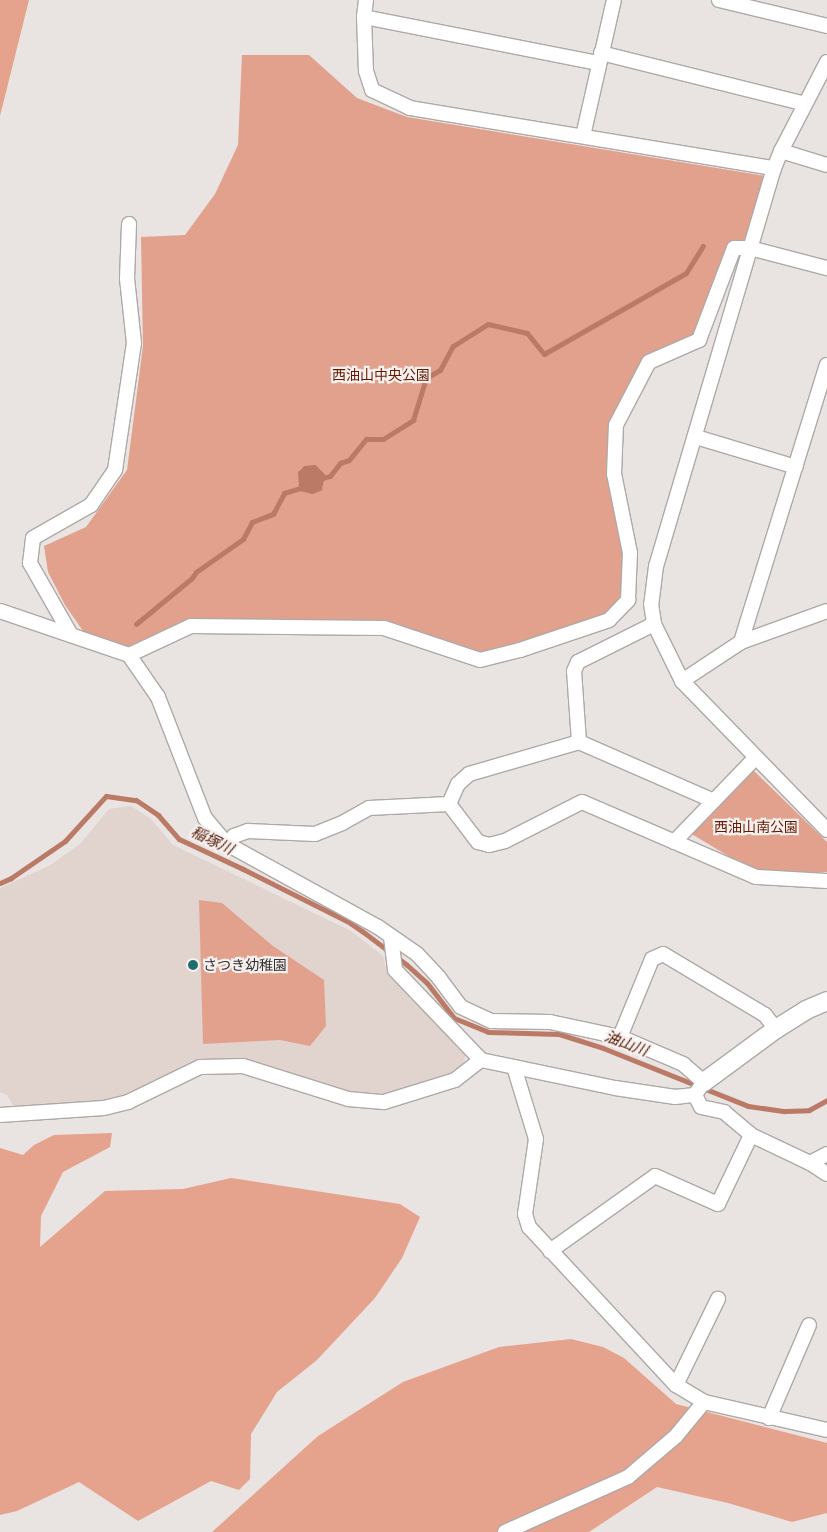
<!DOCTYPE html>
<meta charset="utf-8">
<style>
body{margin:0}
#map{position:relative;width:827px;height:1532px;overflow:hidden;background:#e9e3e1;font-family:"Work Sans","Noto Sans JP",sans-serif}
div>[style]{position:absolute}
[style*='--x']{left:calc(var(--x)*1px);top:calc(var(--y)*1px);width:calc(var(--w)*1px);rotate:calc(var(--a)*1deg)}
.built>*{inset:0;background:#e1d3ce}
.green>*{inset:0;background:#e2a18d}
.forest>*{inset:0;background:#e5a28d}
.stream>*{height:5px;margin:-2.5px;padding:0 2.5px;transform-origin:2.5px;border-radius:2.5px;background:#ba7a66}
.roads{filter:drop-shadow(1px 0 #aea9a7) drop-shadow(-1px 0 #aea9a7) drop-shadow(0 1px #aea9a7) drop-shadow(0 -1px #aea9a7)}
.minor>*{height:14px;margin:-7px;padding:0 7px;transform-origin:7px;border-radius:7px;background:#fff}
.tertiary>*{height:18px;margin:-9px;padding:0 9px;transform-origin:9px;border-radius:9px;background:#fff}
.dots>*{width:14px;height:14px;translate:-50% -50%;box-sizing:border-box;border:2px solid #f6f0ee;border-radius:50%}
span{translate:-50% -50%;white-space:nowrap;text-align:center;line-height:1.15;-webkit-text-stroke:4.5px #f6f0ee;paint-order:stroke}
.park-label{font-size:14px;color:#661900}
.poi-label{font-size:14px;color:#312f2f}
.left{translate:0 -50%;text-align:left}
.water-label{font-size:15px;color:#511603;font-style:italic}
</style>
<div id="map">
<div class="built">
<div style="clip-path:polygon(131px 806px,151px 819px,173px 845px,351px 931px,383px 956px,387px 974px,465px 1055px,464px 1066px,453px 1075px,383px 1096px,348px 1094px,251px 1060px,200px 1061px,123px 1097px,103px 1101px,14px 1107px,7px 1095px,0 1092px,0 888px,49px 866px,80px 844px,109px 809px)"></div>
</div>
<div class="green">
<div style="clip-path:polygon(242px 55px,309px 55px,357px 98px,407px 117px,771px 177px,750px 248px,734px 248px,699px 340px,649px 362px,616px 424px,614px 474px,630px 553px,628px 600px,609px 620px,480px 660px,384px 628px,191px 626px,129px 655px,90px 641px,65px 605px,48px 572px,44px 546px,86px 527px,127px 470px,143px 346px,141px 237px,185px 235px,215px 194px,238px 145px)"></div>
<div style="clip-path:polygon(753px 770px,827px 842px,827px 872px,755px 872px,690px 833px)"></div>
<div style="clip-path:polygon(199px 900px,222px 903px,273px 946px,324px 980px,326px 1026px,310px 1046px,280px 1040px,203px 1044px)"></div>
</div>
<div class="forest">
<div style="clip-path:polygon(0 0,29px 0,0 116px)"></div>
<div style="clip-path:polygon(112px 1133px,110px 1147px,63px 1172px,41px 1216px,40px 1247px,105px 1191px,183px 1189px,231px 1178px,400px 1204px,420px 1217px,402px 1258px,375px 1298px,317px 1360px,277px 1392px,251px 1434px,250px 1479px,239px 1490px,211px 1481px,138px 1521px,79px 1482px,17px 1511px,0 1515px,0 1148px,23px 1155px,34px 1145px,54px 1135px)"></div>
<div style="clip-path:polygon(571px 1339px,603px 1347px,624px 1358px,676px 1404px,827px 1443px,827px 1513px,792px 1522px,728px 1503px,657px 1487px,589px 1532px,212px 1532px,318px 1436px,403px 1382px,499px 1347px)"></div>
</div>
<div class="stream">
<div style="--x:322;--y:478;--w:8;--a:-14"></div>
<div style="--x:330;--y:476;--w:16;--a:-52"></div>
<div style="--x:340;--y:463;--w:9;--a:-18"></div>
<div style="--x:349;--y:460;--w:27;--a:-51"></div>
<div style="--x:366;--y:439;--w:17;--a:0"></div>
<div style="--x:383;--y:439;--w:36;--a:-32"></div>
<div style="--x:413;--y:420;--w:44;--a:-72.8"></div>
<div style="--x:426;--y:378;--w:16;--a:-30"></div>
<div style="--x:440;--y:370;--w:27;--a:-62"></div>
<div style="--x:453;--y:346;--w:41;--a:-32.2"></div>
<div style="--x:488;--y:324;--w:40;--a:13"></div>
<div style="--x:527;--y:333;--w:27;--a:51"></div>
<div style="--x:544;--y:354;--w:163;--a:-29.7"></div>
<div style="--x:686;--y:273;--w:32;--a:-58"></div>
<div style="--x:136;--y:624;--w:72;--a:-39.4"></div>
<div style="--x:192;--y:578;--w:7;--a:-56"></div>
<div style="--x:196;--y:572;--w:57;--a:-35.1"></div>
<div style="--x:243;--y:539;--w:19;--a:-62"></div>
<div style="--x:252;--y:522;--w:22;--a:-21"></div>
<div style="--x:273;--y:514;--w:24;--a:-62"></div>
<div style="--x:284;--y:493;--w:17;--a:-17"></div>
<div style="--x:300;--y:488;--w:12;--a:14"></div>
<div style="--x:312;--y:491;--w:8;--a:-23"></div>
<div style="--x:319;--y:488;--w:13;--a:-77"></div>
<div style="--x:322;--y:475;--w:11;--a:-135"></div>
<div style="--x:314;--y:467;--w:9;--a:174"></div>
<div style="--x:305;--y:468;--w:7;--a:135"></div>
<div style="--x:300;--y:473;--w:12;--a:85"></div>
<div style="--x:301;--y:485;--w:8;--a:30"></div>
<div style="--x:308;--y:489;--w:10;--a:-24"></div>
<div style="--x:317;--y:485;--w:9;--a:-69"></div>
<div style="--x:320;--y:477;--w:10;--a:-135"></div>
<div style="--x:313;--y:470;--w:7;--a:180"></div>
<div style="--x:306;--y:470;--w:10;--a:114"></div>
<div style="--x:302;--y:479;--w:6;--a:59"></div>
<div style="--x:305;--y:484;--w:6;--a:18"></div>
<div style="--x:311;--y:486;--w:9;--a:-49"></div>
<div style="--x:317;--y:479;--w:11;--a:-131"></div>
<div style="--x:310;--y:471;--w:7;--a:135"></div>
<div style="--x:305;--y:476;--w:7;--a:74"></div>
<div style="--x:307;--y:483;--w:8;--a:-23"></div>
<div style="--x:314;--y:480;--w:6;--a:-129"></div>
<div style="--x:310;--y:475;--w:4;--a:146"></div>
<div style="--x:307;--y:477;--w:3;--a:45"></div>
<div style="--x:0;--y:883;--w:12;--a:-24"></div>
<div style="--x:11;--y:878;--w:65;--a:-34.4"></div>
<div style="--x:65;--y:841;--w:61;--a:-47.7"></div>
<div style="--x:106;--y:796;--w:30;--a:8"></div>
<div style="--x:136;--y:800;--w:27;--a:34"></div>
<div style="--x:158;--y:815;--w:32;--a:49"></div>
<div style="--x:179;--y:839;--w:71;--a:25.1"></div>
<div style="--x:243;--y:869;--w:116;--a:26.6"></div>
<div style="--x:347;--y:921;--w:18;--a:34"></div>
<div style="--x:362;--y:931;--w:56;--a:37.1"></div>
<div style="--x:407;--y:965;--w:27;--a:42"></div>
<div style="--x:427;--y:983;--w:44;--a:52.4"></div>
<div style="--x:454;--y:1018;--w:37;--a:22"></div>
<div style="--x:488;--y:1032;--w:71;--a:1.6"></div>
<div style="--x:559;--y:1034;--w:46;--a:17.7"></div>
<div style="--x:603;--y:1048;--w:156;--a:21.8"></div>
<div style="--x:748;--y:1106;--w:37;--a:8"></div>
<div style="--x:785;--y:1111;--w:24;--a:-2"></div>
<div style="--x:809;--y:1110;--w:21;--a:-29"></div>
</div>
<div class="roads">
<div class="minor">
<div style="--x:366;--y:0;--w:17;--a:97"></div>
<div style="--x:364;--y:17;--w:54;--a:87.9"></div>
<div style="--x:366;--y:71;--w:20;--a:72"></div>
<div style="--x:372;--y:90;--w:42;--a:25.3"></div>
<div style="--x:410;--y:108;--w:369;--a:9.4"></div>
<div style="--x:719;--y:0;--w:111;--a:13.5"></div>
<div style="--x:364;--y:17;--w:239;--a:11.1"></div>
<div style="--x:601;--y:53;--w:210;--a:14"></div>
<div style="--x:827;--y:62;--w:100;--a:117.3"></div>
<div style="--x:781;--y:151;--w:18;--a:112"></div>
<div style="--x:774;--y:168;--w:415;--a:106.5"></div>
<div style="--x:656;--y:566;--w:38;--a:97"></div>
<div style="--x:651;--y:604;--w:20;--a:81"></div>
<div style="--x:654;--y:624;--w:64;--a:63.8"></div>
<div style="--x:682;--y:681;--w:208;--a:45.8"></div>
<div style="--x:583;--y:136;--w:139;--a:-77.2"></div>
<div style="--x:781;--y:151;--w:48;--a:16.9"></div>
<div style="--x:696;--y:437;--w:104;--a:16.7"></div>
<div style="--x:0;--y:611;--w:136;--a:18.8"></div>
<div style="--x:129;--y:655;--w:51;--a:55.4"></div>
<div style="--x:158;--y:697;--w:130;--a:68.8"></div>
<div style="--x:205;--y:818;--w:34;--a:50"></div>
<div style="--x:227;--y:844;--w:172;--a:28.8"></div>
<div style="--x:378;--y:927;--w:47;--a:34.7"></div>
<div style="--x:417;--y:954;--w:33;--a:47"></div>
<div style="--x:439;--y:978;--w:36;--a:53"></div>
<div style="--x:461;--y:1007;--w:33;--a:25"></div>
<div style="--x:491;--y:1021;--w:59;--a:1"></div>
<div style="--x:550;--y:1022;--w:72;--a:12.1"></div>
<div style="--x:620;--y:1037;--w:69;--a:23.2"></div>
<div style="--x:683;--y:1064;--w:28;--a:41"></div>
<div style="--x:704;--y:1082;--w:16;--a:125"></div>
<div style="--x:71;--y:635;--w:83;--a:-119.7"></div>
<div style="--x:30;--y:563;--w:25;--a:-83"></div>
<div style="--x:33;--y:538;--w:67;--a:-29.6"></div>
<div style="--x:91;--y:505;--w:42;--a:-55.6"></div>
<div style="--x:115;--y:470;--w:128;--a:-81.5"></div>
<div style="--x:134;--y:343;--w:64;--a:-96.2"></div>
<div style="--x:127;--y:279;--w:55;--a:-87.9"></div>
<div style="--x:741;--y:642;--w:290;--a:-72.8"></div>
<div style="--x:129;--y:655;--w:68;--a:-25.1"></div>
<div style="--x:191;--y:626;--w:193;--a:0.6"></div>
<div style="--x:384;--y:628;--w:101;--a:18.4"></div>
<div style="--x:480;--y:660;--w:41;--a:-14"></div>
<div style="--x:520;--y:650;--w:94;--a:-18.6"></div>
<div style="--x:609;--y:620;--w:28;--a:-46"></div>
<div style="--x:628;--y:600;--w:47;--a:-87.6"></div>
<div style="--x:630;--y:553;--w:81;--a:-101.4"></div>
<div style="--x:614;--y:474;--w:49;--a:-87.7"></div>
<div style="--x:616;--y:425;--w:71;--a:-62.4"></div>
<div style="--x:649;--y:362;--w:55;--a:-23.7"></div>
<div style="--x:699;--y:340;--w:98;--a:-69.2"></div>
<div style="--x:734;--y:248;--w:16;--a:0"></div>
<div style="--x:750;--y:248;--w:80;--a:14.6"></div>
<div style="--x:682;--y:681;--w:71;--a:-33.5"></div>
<div style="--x:741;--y:642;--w:91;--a:-19.8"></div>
<div style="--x:579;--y:742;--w:71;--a:-94"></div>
<div style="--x:574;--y:671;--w:10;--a:-66"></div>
<div style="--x:578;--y:662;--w:85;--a:-26.6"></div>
<div style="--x:449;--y:804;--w:22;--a:-66"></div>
<div style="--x:458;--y:784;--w:15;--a:-42"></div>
<div style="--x:469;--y:774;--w:115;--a:-16.2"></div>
<div style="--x:579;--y:742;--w:147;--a:23.6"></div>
<div style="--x:674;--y:842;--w:117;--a:-46"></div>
<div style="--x:227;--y:844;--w:11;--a:-49"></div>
<div style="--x:234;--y:836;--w:15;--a:-20"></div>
<div style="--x:248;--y:831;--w:67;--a:2.6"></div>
<div style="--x:315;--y:834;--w:31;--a:-22"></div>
<div style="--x:344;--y:822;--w:29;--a:-29"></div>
<div style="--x:369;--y:808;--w:80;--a:-2.9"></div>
<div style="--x:449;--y:804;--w:48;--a:52.7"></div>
<div style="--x:478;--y:842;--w:11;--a:15"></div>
<div style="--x:489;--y:845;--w:16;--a:-14"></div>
<div style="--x:505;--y:841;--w:86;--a:-26.9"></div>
<div style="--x:582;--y:802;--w:189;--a:23.3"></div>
<div style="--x:756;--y:877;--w:71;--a:3.2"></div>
<div style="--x:391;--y:937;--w:33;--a:83"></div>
<div style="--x:395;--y:970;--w:124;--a:46.3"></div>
<div style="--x:481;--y:1060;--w:137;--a:11.8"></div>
<div style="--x:615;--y:1088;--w:61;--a:8.5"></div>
<div style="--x:675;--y:1097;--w:20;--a:-6"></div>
<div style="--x:620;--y:1037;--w:84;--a:-67.7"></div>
<div style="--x:652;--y:959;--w:12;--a:-24"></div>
<div style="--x:663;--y:954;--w:119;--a:30.9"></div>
<div style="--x:765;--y:1015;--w:18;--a:52"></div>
<div style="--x:514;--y:1067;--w:75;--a:73"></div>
<div style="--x:536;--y:1139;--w:76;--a:98.3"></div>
<div style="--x:525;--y:1214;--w:14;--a:73"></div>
<div style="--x:529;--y:1227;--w:216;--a:47.1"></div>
<div style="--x:676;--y:1385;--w:33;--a:31"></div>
<div style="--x:704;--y:1402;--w:126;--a:12.8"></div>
<div style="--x:695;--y:1095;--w:13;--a:63"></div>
<div style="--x:701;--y:1107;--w:24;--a:12"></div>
<div style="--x:724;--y:1112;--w:35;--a:40"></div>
<div style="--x:751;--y:1135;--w:65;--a:25.4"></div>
<div style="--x:810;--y:1163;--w:20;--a:33"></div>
<div style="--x:0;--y:1115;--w:104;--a:-3.9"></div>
<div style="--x:104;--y:1108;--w:25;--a:-14"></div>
<div style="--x:128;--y:1102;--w:80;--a:-25.9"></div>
<div style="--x:200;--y:1067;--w:43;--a:-1.3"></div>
<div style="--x:243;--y:1066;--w:110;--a:17.4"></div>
<div style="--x:348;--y:1099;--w:36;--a:5"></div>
<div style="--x:384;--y:1102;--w:74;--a:-17.2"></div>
<div style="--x:455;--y:1080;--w:33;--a:-38"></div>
<div style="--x:810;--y:1163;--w:19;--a:-28"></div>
<div style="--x:550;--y:1251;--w:129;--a:-35.5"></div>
<div style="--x:655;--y:1176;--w:69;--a:24"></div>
<div style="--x:718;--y:1204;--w:76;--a:-64.4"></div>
<div style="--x:676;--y:1385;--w:96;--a:-64"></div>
<div style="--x:769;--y:1418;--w:101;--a:-66.7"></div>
<div style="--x:505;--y:1532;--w:135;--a:-24.1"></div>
<div style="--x:628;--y:1477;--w:63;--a:-40.5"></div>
<div style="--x:676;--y:1436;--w:44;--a:-50.5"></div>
</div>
<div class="tertiary">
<div style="--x:704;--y:1082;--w:89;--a:-36.4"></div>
<div style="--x:776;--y:1029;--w:36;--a:-32"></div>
<div style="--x:806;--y:1010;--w:23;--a:-23"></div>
</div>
</div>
<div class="dots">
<div style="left:193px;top:965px;background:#216d6e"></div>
</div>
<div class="park-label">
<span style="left:381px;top:375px">西油山中央公園</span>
<span style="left:756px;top:827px">西油山南公園</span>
</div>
<div class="poi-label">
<span class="left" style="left:203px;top:965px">さつき幼稚園</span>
</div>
<div class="water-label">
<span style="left:212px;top:841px;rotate:26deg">稲塚川</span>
<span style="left:626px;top:1044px;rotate:21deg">油山川</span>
</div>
</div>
